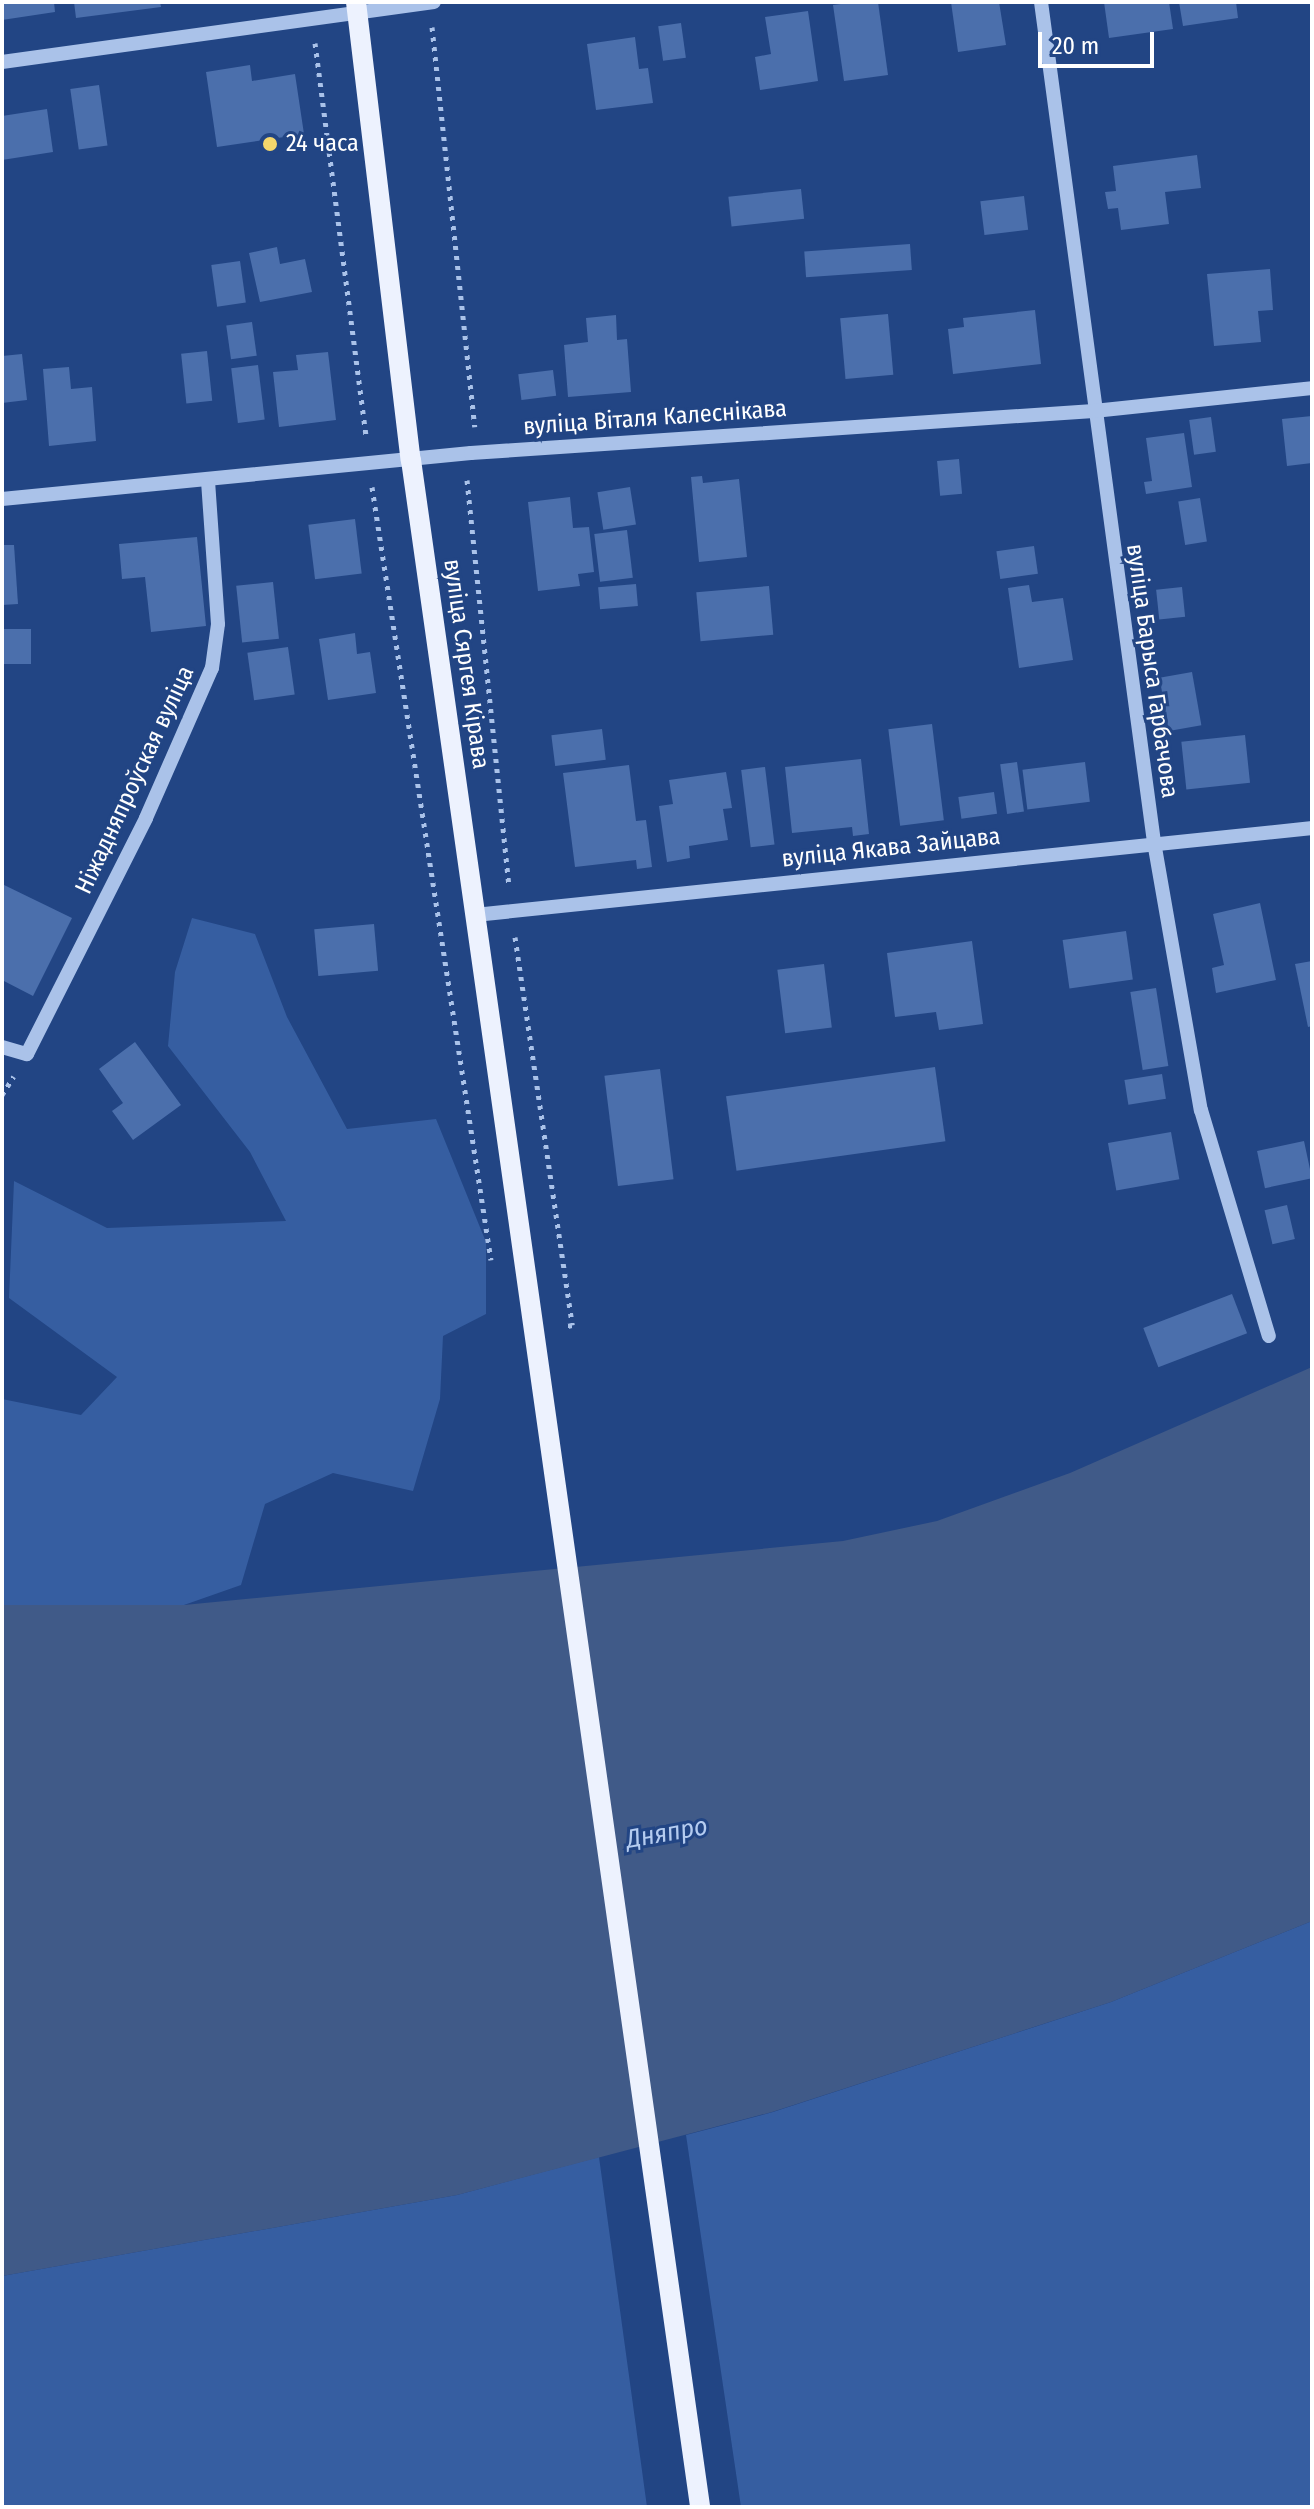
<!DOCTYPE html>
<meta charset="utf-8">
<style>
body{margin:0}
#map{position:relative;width:1314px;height:2509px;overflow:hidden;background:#224584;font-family:"Fira Sans Condensed",sans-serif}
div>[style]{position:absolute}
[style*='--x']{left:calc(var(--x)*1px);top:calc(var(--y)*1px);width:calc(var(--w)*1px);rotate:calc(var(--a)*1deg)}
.green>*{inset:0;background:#365ea1}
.water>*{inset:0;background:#405a88}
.building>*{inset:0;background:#4b6fac;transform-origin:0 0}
.path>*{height:5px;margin-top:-2.5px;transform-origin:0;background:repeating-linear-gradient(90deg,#aac2e9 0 4px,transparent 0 10px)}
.minor>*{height:14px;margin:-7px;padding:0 7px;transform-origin:7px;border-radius:7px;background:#aac2e9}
.major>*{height:20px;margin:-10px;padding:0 10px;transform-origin:10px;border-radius:10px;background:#edf2fe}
.dots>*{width:22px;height:22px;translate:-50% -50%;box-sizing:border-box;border:4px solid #224584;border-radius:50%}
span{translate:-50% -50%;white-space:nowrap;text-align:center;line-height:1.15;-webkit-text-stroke:6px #224584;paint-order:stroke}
.poi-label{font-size:24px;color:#fff}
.left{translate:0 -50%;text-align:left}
.street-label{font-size:24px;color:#fff}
.water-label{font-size:26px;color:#b5ccf0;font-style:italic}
.frame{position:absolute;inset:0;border:4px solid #fff;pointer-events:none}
.scale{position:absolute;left:1038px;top:32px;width:116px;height:36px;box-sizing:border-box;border:4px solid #fff;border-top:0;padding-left:10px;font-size:24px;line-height:28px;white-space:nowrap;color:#fff;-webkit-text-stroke:6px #224584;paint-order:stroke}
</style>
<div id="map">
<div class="green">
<div style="clip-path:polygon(192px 918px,255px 934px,287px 1017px,347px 1129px,436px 1119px,486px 1242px,486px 1314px,443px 1336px,440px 1399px,413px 1491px,333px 1473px,265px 1504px,241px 1585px,184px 1605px,2px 1605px,2px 1399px,81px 1415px,117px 1377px,9px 1298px,14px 1181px,107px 1228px,286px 1221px,250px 1152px,168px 1046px,175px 972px)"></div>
<div style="clip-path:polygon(1312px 1921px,1312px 2507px,741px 2507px,686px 2135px,773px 2112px,1111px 2002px)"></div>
<div style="clip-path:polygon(599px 2157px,647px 2507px,2px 2507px,2px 2276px,457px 2195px)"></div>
</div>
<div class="water">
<div style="clip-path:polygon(1312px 1367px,1312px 1921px,1111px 2002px,772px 2112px,457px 2195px,2px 2276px,2px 1605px,184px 1605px,843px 1541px,937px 1521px,1070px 1473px)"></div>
</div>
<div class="building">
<div style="clip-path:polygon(2px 2px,54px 2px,55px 12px,2px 20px)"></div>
<div style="clip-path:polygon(74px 2px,160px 2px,161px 7px,76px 18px)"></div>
<div style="clip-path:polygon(856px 2px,878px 2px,888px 75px,844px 81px,833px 5px)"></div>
<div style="clip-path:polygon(951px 2px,999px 2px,1006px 45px,958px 52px)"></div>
<div style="clip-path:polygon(1104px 2px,1169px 2px,1173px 29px,1109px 38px)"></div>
<div style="clip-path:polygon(1179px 2px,1236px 2px,1238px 18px,1183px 26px)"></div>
<div style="clip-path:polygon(808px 11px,818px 81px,760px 90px,755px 57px,771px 54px,765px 17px)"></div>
<div style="left:681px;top:23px;width:35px;height:23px;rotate:82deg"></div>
<div style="clip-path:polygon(635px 37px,639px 69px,648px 68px,653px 103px,596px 110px,587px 44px)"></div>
<div style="clip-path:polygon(250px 65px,252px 81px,295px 74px,304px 134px,217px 147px,206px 72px)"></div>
<div style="left:99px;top:85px;width:61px;height:29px;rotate:82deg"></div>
<div style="clip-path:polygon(47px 109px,53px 152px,2px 160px,2px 116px)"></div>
<div style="clip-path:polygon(1197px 155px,1201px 188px,1165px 192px,1169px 224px,1121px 230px,1118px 208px,1108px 209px,1105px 192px,1116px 191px,1113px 166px)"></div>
<div style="left:801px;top:189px;width:30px;height:73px;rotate:84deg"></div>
<div style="left:1024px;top:196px;width:34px;height:44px;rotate:83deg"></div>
<div style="left:910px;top:244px;width:26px;height:106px;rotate:86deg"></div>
<div style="clip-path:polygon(277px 247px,280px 264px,305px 259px,312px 292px,260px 302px,249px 253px)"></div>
<div style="left:240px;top:261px;width:42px;height:29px;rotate:82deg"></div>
<div style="clip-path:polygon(1270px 269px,1273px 310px,1258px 311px,1261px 342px,1214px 346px,1207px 274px)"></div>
<div style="clip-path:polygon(1035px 310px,1041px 364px,953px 374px,948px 329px,964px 327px,963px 318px)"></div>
<div style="left:888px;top:314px;width:61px;height:48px;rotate:85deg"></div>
<div style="clip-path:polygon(616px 315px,617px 340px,627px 339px,631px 392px,568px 397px,564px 345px,588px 342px,586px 318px)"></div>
<div style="left:252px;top:322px;width:34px;height:26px;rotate:82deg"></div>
<div style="left:207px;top:351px;width:50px;height:26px;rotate:84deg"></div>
<div style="clip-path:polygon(328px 352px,336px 420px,279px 427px,273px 372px,298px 370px,296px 355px)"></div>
<div style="clip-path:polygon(22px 354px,27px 400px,2px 403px,2px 356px)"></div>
<div style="left:258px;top:365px;width:55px;height:27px;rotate:83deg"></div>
<div style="clip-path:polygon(69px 367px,71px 389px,92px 387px,96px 441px,49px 446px,43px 369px)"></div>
<div style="left:553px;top:370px;width:26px;height:35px;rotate:83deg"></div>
<div style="clip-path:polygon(1312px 416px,1312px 463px,1287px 466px,1282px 419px)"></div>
<div style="left:1211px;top:417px;width:35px;height:22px;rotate:82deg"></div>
<div style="clip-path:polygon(1184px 433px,1192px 487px,1146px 494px,1144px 482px,1152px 481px,1146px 438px)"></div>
<div style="left:959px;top:459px;width:35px;height:22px;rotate:85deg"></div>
<div style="clip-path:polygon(702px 476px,703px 483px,739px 479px,747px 557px,699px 562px,691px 477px)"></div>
<div style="left:630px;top:487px;width:38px;height:33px;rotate:81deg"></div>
<div style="clip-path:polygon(570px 497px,573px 528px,589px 527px,594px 572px,578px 574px,580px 586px,538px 591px,528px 502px)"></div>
<div style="left:1200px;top:498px;width:44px;height:22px;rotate:81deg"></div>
<div style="left:355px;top:519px;width:55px;height:47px;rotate:83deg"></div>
<div style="left:627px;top:530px;width:48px;height:33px;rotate:83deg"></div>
<div style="clip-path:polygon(197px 537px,206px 626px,151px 632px,145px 577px,122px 579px,119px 544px)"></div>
<div style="clip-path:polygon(2px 545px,14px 545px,18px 604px,2px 605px)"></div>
<div style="left:1034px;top:546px;width:28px;height:38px;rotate:82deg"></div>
<div style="left:273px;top:582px;width:57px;height:37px;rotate:84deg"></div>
<div style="left:636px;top:584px;width:22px;height:38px;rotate:85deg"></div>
<div style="clip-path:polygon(1029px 585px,1032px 602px,1063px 598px,1073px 660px,1019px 668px,1008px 588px)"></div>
<div style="left:769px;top:586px;width:49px;height:73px;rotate:85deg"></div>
<div style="left:1182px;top:587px;width:30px;height:26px;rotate:84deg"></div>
<div style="left:2px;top:629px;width:29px;height:35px"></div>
<div style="clip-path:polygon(355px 633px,357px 654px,370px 652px,376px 693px,328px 700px,319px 639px)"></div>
<div style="left:288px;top:647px;width:48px;height:41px;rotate:82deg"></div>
<div style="left:1192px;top:672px;width:54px;height:33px;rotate:80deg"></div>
<div style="left:932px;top:724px;width:97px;height:44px;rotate:83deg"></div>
<div style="left:602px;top:729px;width:31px;height:51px;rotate:83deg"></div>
<div style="left:1245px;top:735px;width:48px;height:64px;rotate:84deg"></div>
<div style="clip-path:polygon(861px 759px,869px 834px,853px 836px,852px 827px,792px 833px,785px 767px)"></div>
<div style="left:1017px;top:762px;width:50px;height:17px;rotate:82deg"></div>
<div style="left:1085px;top:762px;width:40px;height:63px;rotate:83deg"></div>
<div style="clip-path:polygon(629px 765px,636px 821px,646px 820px,652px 867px,637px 869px,636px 860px,575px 867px,563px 773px)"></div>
<div style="left:765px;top:767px;width:78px;height:24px;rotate:83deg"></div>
<div style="clip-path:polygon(726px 772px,732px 808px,723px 809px,728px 840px,689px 846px,690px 858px,667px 862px,659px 806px,673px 804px,669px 780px)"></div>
<div style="left:994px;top:792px;width:22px;height:36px;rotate:82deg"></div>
<div style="clip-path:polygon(2px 884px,72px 918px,33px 996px,2px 980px)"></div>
<div style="clip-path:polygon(1260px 903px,1276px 980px,1216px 993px,1212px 968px,1224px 965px,1213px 914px)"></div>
<div style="left:374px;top:924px;width:47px;height:60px;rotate:85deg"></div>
<div style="left:1126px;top:931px;width:49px;height:64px;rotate:82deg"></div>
<div style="clip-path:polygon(972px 941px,983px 1024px,939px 1030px,936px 1012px,895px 1017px,887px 953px)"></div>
<div style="clip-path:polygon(1312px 961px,1312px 1026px,1308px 1027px,1295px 964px)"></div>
<div style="left:824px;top:964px;width:64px;height:47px;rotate:83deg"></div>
<div style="left:1156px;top:988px;width:79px;height:26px;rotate:81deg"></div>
<div style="clip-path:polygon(135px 1042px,181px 1105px,133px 1140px,112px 1111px,123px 1103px,99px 1069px)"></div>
<div style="left:935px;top:1067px;width:75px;height:211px;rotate:82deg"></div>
<div style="left:660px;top:1069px;width:111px;height:56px;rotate:83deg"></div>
<div style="left:1162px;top:1074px;width:25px;height:38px;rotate:81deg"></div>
<div style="left:1171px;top:1132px;width:48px;height:64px;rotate:80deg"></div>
<div style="left:1304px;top:1141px;width:38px;height:48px;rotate:78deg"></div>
<div style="left:1287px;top:1205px;width:35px;height:23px;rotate:77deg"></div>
<div style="left:1232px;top:1294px;width:42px;height:95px;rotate:69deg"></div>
</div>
<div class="path">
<div style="--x:432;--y:27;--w:402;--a:83.9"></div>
<div style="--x:315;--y:43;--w:398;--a:82.6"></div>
<div style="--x:467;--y:480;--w:409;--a:84.1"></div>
<div style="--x:372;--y:487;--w:782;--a:81.25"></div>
<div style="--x:515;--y:937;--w:392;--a:81.6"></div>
<div style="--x:572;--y:1325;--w:9;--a:167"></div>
<div style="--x:2;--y:1095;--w:22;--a:-58"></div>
</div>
<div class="minor">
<div style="--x:1041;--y:2;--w:848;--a:82.34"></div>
<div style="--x:1154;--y:842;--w:272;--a:80.1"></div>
<div style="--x:1201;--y:1110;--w:236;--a:73.3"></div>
<div style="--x:2;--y:62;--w:436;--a:-7.9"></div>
<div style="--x:2;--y:499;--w:471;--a:-5.6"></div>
<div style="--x:471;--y:453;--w:624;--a:-3.86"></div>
<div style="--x:1094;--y:411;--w:219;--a:-6"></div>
<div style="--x:475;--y:915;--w:842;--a:-5.93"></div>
<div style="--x:2;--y:1047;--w:26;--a:16"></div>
<div style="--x:27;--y:1054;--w:264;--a:-63.2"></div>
<div style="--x:146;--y:818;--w:164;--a:-66.3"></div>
<div style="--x:212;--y:668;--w:44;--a:-82.2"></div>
<div style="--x:218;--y:624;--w:142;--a:-94"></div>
</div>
<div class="major">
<div style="--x:356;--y:2;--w:461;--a:83.2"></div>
<div style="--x:411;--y:460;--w:2067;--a:81.96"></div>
</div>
<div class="dots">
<div style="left:270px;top:144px;background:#f5d76c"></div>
</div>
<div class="poi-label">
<span class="left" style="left:286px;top:144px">24 часа</span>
</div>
<div class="street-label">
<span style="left:655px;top:418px;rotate:-4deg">вуліца Віталя Калеснікава</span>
<span style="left:466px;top:664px;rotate:82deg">вуліца Сяргея Кірава</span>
<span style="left:1152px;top:671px;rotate:82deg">вуліца Барыса Гарбачова</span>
<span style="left:135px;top:780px;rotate:-65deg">Ніжадняпроўская вуліца</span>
<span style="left:891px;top:848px;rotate:-6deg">вуліца Якава Зайцава</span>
</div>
<div class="water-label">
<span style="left:667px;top:1833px;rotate:-10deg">Дняпро</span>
</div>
<div class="frame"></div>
<div class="scale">20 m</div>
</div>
